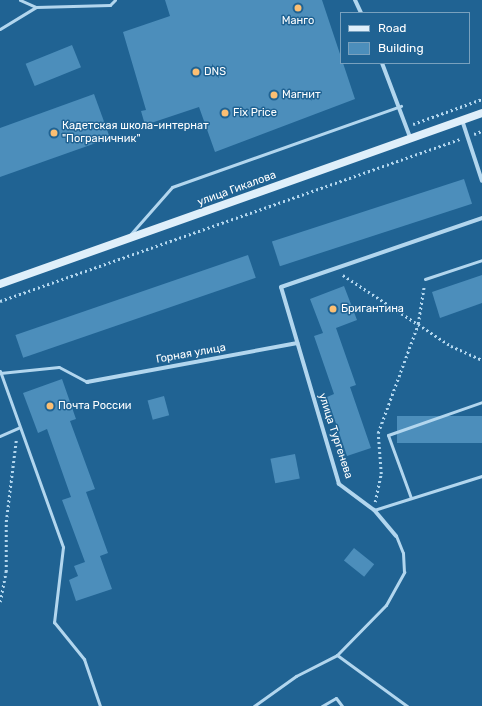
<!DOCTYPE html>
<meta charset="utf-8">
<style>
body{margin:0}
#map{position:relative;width:482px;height:706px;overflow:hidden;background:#206393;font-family:Rubik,sans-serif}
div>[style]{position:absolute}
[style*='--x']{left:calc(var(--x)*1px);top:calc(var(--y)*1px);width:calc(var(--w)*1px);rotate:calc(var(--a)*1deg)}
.building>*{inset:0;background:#4c8ebb;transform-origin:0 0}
.path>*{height:2.5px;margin-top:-1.25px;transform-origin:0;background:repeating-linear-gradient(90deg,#b2d6ee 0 2px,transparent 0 5px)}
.lane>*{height:3px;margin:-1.5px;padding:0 1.5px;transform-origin:1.5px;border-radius:1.5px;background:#b2d6ee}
.street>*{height:4px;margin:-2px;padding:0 2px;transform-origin:2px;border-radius:2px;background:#b2d6ee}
.secondary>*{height:8px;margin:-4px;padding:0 4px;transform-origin:4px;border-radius:4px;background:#dfeffa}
.dots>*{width:11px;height:11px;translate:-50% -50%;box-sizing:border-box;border:2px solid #206393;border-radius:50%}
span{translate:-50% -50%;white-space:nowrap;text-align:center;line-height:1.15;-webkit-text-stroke:3px #206393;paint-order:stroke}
.poi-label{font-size:11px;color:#fff}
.left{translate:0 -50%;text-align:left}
.street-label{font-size:11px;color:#fff}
.legend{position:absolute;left:340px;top:12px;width:130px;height:52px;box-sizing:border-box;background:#206393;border:1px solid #79a1be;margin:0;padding:5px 7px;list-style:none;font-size:12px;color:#fff}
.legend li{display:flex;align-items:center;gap:8px;height:20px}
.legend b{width:20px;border:1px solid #79a1be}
</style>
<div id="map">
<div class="building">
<div style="clip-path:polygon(165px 0,322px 0,355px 99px,215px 152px,199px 107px,145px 125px,141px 111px,146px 110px,123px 32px,170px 16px)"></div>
<div style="left:72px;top:45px;width:24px;height:50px;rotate:68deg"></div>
<div style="clip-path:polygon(94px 94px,110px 138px,0 177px,0 128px)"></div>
<div style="left:464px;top:179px;width:26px;height:202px;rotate:72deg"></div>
<div style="left:248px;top:255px;width:24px;height:246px;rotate:71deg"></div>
<div style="clip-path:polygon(482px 275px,482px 303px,440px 318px,432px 292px)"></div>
<div style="clip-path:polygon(344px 286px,357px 320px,336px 328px,356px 385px,350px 387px,371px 448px,347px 456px,327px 397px,334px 394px,314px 336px,323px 333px,310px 299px)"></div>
<div style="clip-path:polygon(62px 379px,76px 419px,70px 421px,95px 489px,86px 492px,108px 553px,100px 556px,112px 589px,76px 601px,69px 580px,78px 576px,74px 566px,85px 562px,62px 500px,71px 497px,47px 429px,38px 433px,23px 393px)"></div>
<div style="left:164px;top:396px;width:20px;height:17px;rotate:75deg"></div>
<div style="left:482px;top:416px;width:27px;height:85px;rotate:90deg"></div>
<div style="left:295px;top:454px;width:25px;height:25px;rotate:79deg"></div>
<div style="left:354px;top:548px;width:26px;height:16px;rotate:39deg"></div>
</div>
<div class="path">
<div style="--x:413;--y:124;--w:73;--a:-19.9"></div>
<div style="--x:474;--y:134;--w:9;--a:-21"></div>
<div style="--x:343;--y:275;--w:129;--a:33.3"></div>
<div style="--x:451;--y:346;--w:34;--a:24"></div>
<div style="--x:0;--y:301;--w:488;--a:-19.4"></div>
<div style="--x:375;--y:502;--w:29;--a:-78"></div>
<div style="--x:381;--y:474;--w:41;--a:-94.2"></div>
<div style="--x:378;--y:433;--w:116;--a:-69.8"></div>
<div style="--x:418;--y:324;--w:38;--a:-81"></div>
<div style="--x:0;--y:602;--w:31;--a:-79"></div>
<div style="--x:6;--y:572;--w:50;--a:-90"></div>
<div style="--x:6;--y:522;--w:83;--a:-83"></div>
</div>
<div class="lane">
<div style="--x:20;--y:0;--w:17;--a:24"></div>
<div style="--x:0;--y:29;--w:42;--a:-31.4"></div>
<div style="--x:36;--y:7;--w:74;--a:-1.5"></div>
<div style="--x:110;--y:5;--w:7;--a:-45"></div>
<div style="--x:129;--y:236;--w:65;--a:-48.7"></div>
<div style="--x:172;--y:187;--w:243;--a:-19.5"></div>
<div style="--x:425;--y:279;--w:60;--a:-18.4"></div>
<div style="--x:0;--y:371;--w:187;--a:70.3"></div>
<div style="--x:63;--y:547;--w:76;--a:96.8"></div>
<div style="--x:54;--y:622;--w:48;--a:51"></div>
<div style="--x:84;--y:659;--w:50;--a:71.2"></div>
<div style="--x:0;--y:373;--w:59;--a:-5.8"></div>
<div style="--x:59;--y:367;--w:32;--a:28"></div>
<div style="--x:0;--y:436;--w:20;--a:-24"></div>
<div style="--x:411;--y:498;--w:67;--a:-110.1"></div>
<div style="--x:388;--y:435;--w:100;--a:-19.3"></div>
<div style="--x:374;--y:510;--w:113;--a:-17.5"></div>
<div style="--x:337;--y:655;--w:87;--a:36.1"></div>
<div style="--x:254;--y:706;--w:52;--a:-35.5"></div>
<div style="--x:296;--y:676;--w:46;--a:-27.1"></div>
<div style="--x:337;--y:655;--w:70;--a:-45.6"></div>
<div style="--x:386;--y:605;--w:38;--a:-61"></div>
<div style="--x:404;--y:572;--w:19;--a:-93"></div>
<div style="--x:403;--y:553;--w:18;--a:-112"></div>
<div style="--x:322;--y:706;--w:16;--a:-30"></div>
<div style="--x:336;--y:698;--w:10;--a:53"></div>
</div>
<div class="street">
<div style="--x:355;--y:0;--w:14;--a:65"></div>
<div style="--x:382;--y:63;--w:79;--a:69.3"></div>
<div style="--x:462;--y:120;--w:64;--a:71.8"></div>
<div style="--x:87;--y:382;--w:214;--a:-10.5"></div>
<div style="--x:396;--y:536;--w:34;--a:-130"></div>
<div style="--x:374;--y:510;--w:44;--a:-143.4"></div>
<div style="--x:339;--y:484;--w:205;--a:-106.4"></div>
<div style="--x:281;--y:287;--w:213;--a:-18.9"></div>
</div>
<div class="secondary">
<div style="--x:0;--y:284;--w:511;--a:-19.53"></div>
</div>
<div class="dots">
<div style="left:298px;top:8px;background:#fbbf73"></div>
<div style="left:196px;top:72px;background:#fbbf73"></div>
<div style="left:274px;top:95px;background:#fbbf73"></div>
<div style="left:225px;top:113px;background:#fbbf73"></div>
<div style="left:54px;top:133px;background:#fbbf73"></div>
<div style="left:333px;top:309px;background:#fbbf73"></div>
<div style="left:50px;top:406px;background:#fbbf73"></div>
</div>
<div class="poi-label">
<span style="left:298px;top:21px">Манго</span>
<span class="left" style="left:204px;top:72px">DNS</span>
<span class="left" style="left:282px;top:95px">Магнит</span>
<span class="left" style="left:233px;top:113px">Fix Price</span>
<span class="left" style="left:62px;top:133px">Кадетская школа-интернат<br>"Пограничник"</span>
<span class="left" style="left:341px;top:309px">Бригантина</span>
<span class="left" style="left:58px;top:406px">Почта России</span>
</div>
<div class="street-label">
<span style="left:237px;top:189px;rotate:-20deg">улица Гикалова</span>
<span style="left:191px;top:354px;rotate:-10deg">Горная улица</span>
<span style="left:335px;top:436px;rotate:72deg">улица Тургенева</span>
</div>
<ul class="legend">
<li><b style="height:5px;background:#dfeffa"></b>Road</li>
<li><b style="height:11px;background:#4c8ebb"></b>Building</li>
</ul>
</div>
